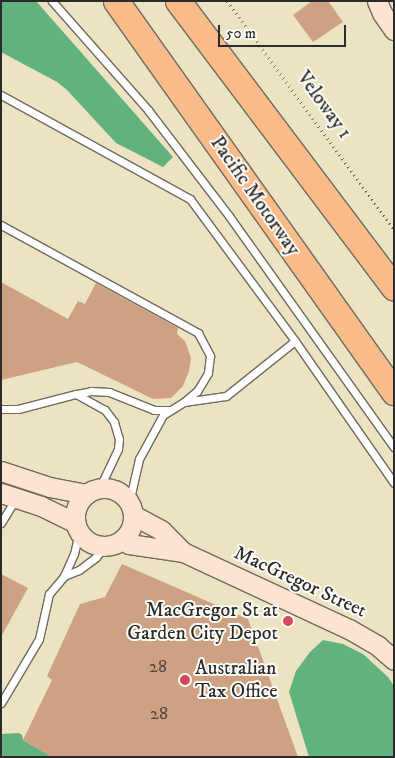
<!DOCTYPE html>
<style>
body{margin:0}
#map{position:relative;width:395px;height:758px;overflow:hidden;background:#ece3c3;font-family:"IM FELL DW Pica",serif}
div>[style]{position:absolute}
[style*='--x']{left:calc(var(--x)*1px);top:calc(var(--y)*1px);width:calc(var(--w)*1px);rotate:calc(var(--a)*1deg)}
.forest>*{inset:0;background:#62b27d}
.building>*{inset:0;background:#cea182}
.path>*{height:3px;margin-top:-1.5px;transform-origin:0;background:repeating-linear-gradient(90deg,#6f6b60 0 1px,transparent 0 5px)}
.roads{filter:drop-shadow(1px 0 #6f6b60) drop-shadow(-1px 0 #6f6b60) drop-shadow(0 1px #6f6b60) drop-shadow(0 -1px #6f6b60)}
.lane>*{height:7px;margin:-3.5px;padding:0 3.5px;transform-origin:3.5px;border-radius:3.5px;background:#fff}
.secondary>*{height:19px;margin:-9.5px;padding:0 9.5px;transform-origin:9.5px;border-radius:9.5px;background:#fde4d1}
.secondary>.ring{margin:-9.5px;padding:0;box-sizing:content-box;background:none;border:19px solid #fde4d1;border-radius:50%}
.highway>*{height:25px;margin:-12.5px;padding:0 12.5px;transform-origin:12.5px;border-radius:12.5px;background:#fabb8b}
.dots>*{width:14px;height:14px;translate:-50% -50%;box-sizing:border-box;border:2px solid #fdfcf7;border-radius:50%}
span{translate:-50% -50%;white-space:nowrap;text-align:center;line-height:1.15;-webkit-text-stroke:4px #fdfcf7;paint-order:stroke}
.number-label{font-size:18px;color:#544841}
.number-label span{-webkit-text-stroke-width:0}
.street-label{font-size:20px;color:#2b2b2b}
.poi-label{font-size:20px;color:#2b2b2b}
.right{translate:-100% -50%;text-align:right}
.left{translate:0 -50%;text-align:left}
.frame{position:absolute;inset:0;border:2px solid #2b2b2b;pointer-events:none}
.scale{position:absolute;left:218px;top:25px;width:128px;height:22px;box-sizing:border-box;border:2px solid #2b2b2b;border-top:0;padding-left:6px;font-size:15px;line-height:18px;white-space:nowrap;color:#2b2b2b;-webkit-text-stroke:4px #fdfcf7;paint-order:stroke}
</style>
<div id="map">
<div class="forest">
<div style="clip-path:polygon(1px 1px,36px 1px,173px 157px,163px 167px,116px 143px,67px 90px,57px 82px,1px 52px)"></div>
<div style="clip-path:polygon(323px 640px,343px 644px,363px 654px,388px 677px,394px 686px,394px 757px,309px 757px,289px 692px,296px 671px,310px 652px)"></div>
<div style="clip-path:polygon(19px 733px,22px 735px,23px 740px,52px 757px,1px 757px,1px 734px)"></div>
</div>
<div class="building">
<div style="clip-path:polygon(312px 1px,328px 1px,343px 22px,313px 42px,293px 15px)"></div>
<div style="clip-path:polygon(1px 282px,68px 319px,78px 301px,85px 304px,96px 283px,178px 328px,177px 334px,185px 341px,191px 358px,189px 371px,183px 386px,171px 398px,153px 399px,77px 362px,1px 380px)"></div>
<div style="clip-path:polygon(122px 564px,248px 619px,298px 757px,52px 757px,23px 740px,52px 680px,47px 676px,80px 604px,105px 597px)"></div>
<div style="clip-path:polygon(1px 574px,28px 588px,1px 637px)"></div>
</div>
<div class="path">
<div style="--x:227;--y:1;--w:283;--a:53.8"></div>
</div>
<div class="roads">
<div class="lane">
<div style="--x:52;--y:1;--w:145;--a:48.6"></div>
<div style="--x:148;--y:110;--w:133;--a:52.6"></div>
<div style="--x:229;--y:216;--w:284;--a:54.5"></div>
<div style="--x:1;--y:95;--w:216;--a:28.8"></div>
<div style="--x:190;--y:199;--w:177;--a:53.5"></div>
<div style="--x:1;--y:225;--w:225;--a:28.7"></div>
<div style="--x:198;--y:333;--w:26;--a:62"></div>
<div style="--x:210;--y:356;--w:17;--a:97"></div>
<div style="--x:208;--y:373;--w:21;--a:121"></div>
<div style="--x:197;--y:391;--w:17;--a:140"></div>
<div style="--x:77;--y:394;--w:14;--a:-12"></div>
<div style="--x:91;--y:391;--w:18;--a:3"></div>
<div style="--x:109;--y:392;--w:48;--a:21.8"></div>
<div style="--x:154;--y:410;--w:16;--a:0"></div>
<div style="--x:1;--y:409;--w:17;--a:0"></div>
<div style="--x:18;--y:409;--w:60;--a:-14.5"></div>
<div style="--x:76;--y:394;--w:33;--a:29"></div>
<div style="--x:105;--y:410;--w:15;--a:53"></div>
<div style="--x:114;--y:422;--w:18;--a:74"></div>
<div style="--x:119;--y:439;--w:10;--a:96"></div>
<div style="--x:118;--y:449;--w:44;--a:115.4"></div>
<div style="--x:129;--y:503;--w:45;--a:-77.2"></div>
<div style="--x:139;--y:459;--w:50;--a:-61.4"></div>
<div style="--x:163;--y:415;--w:25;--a:-32"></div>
<div style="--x:184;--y:402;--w:42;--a:-8.1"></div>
<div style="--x:226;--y:396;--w:88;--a:-38.6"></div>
<div style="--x:295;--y:341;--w:173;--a:55.1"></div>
<div style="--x:1;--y:523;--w:27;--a:-59"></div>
<div style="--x:64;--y:576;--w:16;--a:-22"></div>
<div style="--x:79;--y:570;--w:21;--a:-37"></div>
<div style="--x:96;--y:557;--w:13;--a:-51"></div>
<div style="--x:1;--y:703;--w:74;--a:-59.3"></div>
<div style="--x:39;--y:639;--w:46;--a:-77.5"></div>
<div style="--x:49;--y:594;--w:23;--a:-50"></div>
<div style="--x:64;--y:576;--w:24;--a:-66"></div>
<div style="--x:74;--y:554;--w:22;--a:-77"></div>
</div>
<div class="secondary">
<div style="--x:377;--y:1;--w:13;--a:67"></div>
<div style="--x:382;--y:13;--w:21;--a:55"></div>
<div style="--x:1;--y:471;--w:52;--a:18.1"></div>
<div style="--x:50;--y:487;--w:37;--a:11"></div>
<div class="ring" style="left:75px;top:488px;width:39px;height:39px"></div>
<div style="--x:1;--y:493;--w:42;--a:18"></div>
<div style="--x:41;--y:506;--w:37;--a:26"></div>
<div style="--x:133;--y:515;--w:32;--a:28"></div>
<div style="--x:161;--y:530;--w:31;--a:45"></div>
<div style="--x:123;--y:540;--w:7;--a:34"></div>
<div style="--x:129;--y:544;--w:55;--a:8.4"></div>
<div style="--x:183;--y:552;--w:183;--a:24.9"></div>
<div style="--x:349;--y:629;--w:34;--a:30"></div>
<div style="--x:378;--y:646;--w:21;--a:41"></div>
</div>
<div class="highway">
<div style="--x:116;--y:1;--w:480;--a:54.6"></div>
<div style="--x:178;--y:1;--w:359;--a:53"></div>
</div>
</div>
<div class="dots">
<div style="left:288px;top:621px;background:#d1495b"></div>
<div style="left:185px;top:680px;background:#d1495b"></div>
</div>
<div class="number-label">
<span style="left:158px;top:667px">28</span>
<span style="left:159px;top:714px">28</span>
</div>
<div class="street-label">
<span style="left:324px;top:105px;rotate:54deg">Veloway 1</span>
<span style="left:255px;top:196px;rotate:55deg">Pacific Motorway</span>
<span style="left:300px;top:582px;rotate:25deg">MacGregor Street</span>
</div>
<div class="poi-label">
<span class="right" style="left:278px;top:622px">MacGregor St at<br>Garden City Depot</span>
<span class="left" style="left:195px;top:680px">Australian<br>Tax Office</span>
</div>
<div class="frame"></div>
<div class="scale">50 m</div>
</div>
